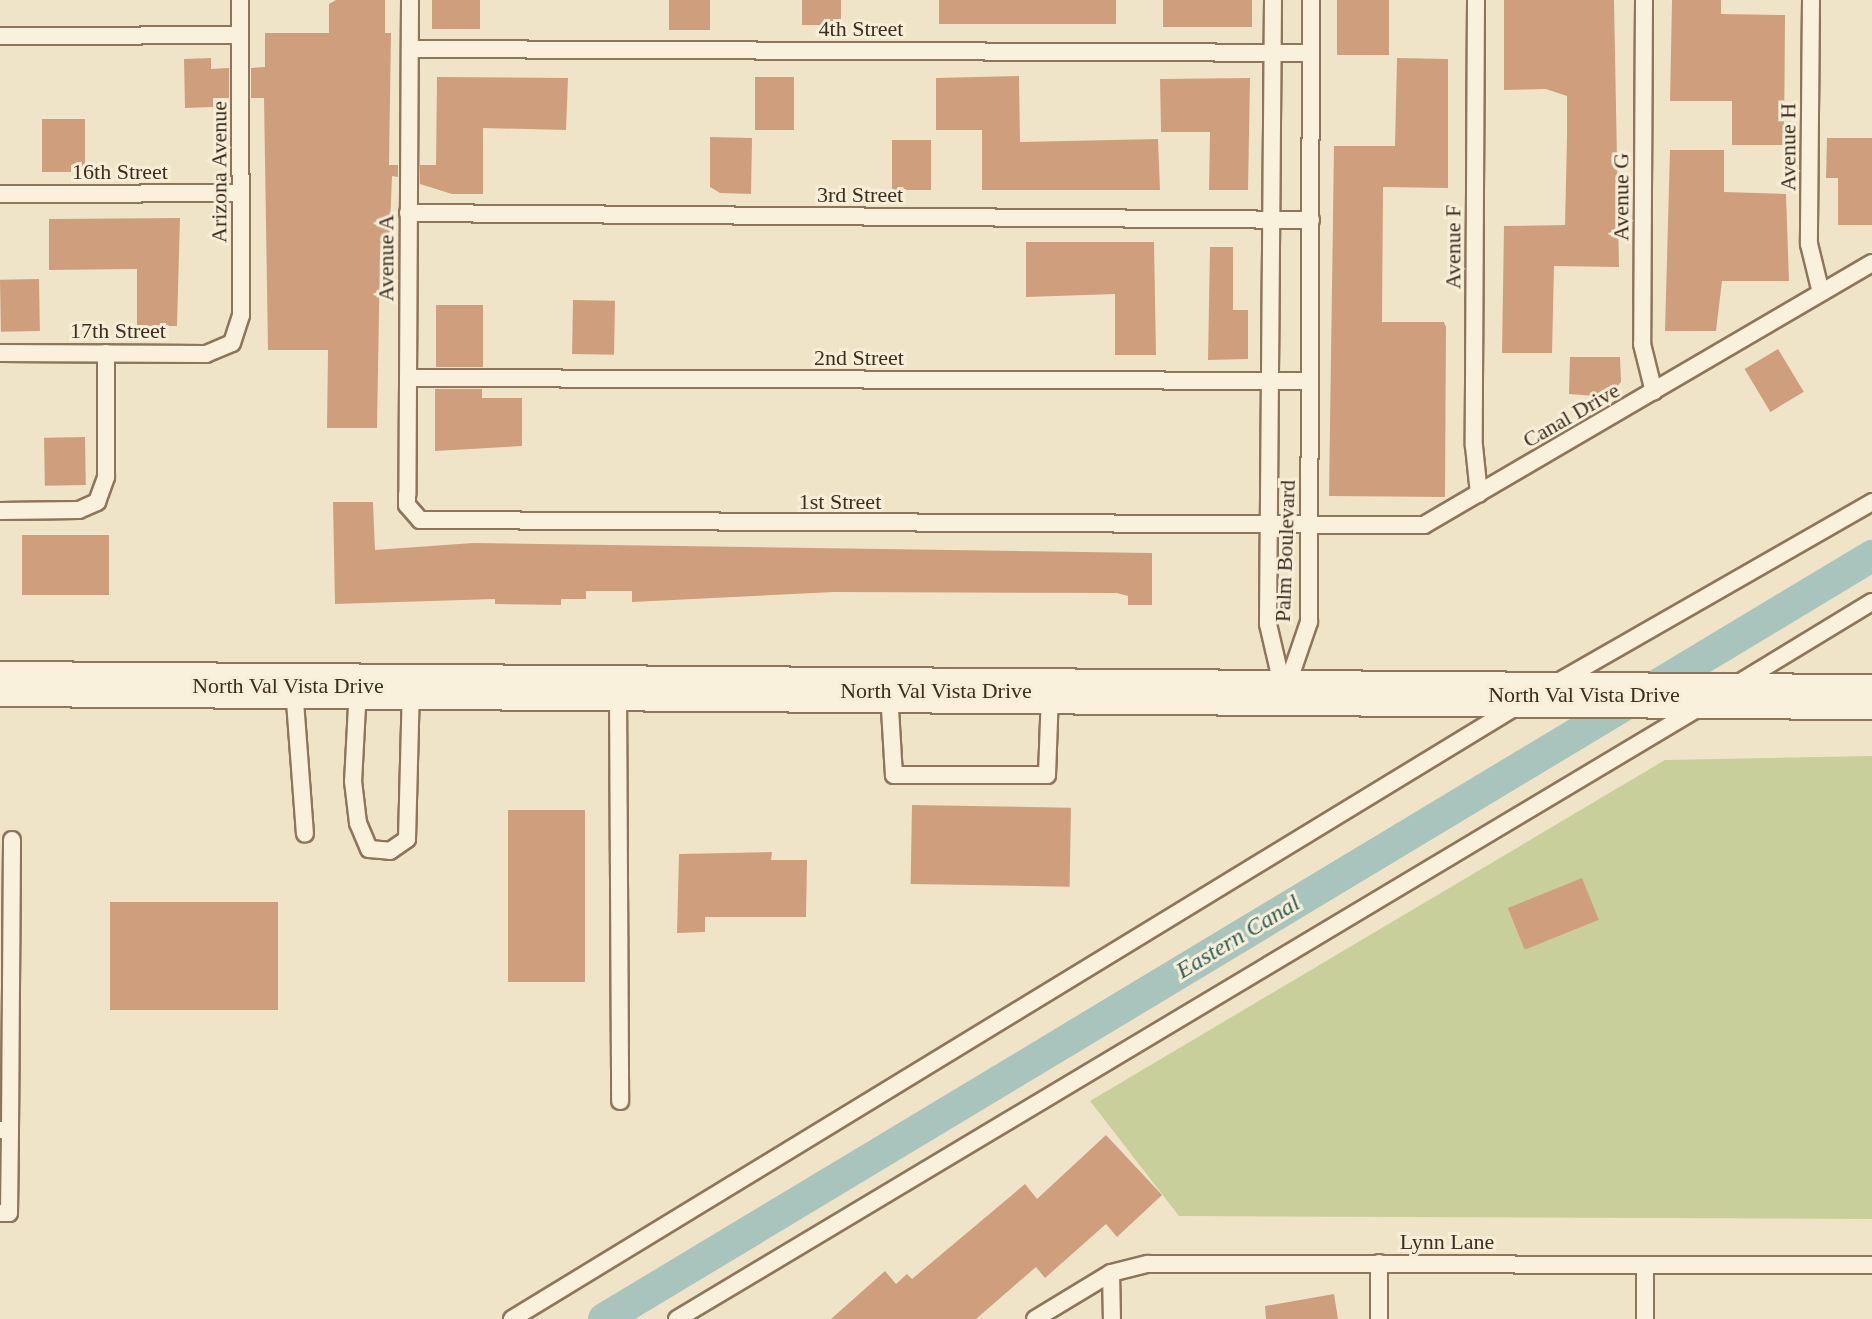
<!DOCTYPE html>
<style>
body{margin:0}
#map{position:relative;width:1872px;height:1319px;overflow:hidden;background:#f0e4c8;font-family:Georgia,serif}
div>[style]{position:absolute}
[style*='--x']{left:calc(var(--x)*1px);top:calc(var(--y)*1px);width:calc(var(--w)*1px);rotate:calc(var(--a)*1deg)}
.green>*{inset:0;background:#c9cf9b}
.canal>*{height:32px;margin:-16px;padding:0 16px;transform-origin:16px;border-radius:16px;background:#a9c4bc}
.building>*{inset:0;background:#cf9f7d;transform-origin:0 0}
.roads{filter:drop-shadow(2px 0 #8d765c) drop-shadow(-2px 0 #8d765c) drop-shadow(0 2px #8d765c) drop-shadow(0 -2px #8d765c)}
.service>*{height:16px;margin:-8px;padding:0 8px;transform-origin:8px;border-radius:8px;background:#faf1dc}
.secondary>*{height:44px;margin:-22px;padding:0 22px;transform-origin:22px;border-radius:22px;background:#faf1dc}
span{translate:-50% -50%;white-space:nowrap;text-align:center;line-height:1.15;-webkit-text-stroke:6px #f7eed8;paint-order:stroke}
.street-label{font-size:22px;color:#3d2e20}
.water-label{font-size:24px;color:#2f5d5a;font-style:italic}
</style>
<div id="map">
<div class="green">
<div style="clip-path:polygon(1872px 756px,1872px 1219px,1179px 1216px,1090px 1101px,1665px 760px)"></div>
</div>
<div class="canal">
<div style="--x:604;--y:1319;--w:1480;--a:-31.04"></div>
</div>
<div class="building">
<div style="clip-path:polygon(336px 0,385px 0,385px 33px,391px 33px,389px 165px,398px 165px,398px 177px,392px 176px,389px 252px,380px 252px,377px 428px,327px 428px,328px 350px,268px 350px,264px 98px,251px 98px,251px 68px,265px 67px,265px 33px,329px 33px,329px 4px)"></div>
<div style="left:432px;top:0;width:48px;height:29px"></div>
<div style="left:669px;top:0;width:41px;height:30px"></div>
<div style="left:802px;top:0;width:39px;height:25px"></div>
<div style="left:939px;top:0;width:177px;height:24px"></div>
<div style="left:1163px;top:0;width:89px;height:27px"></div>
<div style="left:1337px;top:0;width:52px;height:55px"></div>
<div style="clip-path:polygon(1504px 0,1614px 0,1619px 267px,1554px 266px,1552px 353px,1502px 353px,1504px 226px,1565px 225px,1567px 137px,1567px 96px,1546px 89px,1504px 90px)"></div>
<div style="clip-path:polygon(1672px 0,1721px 0,1721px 14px,1785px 15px,1784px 145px,1732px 145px,1732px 101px,1670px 101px)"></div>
<div style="clip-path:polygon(211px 58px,211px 69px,229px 68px,229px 98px,213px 98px,213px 107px,185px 108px,184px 59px)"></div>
<div style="clip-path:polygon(1397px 58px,1448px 59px,1448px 188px,1383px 187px,1382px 322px,1444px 322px,1446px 327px,1445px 497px,1329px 496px,1334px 146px,1395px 146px)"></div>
<div style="clip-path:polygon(1019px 76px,1020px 142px,1158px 139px,1160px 190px,982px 190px,982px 130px,936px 130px,936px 78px)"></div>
<div style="clip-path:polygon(437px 77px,568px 78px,566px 130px,483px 128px,483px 194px,452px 194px,420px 184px,420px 165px,436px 165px)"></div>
<div style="left:755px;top:77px;width:39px;height:53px"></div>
<div style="clip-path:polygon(1250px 78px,1248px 190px,1209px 190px,1210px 132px,1161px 132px,1160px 79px)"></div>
<div style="left:42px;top:119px;width:43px;height:53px"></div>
<div style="clip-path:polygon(710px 137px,752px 138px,751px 194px,720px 193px,710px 187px)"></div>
<div style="clip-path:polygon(1827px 138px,1872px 138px,1872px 225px,1838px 225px,1838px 178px,1826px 178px)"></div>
<div style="left:892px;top:140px;width:39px;height:50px"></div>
<div style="clip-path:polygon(1670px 150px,1724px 150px,1724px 192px,1786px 194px,1789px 281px,1722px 281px,1716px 331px,1665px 331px)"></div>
<div style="clip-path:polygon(180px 218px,177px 326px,137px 326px,137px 269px,49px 270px,49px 219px)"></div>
<div style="clip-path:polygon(1026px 242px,1154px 242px,1156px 355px,1115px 355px,1115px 294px,1026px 297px)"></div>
<div style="clip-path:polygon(1210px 247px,1233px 247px,1233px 310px,1248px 310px,1248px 359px,1208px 360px)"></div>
<div style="left:39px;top:279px;width:52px;height:39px;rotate:89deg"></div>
<div style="left:573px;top:300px;width:42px;height:54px;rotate:1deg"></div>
<div style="left:436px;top:305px;width:47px;height:62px"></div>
<div style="left:1778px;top:349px;width:50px;height:39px;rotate:59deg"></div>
<div style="clip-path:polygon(1570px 357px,1620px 357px,1621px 382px,1608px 397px,1569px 394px)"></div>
<div style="clip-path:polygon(435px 389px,482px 389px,482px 398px,522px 398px,522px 446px,435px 451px)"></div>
<div style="left:85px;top:437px;width:48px;height:41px;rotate:89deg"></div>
<div style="clip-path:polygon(333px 502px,373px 502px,375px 550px,473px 543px,1152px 553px,1152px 605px,1128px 605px,1128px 596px,1117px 593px,834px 592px,632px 602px,632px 591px,586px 591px,586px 599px,561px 599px,561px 605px,495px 604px,495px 599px,335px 604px)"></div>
<div style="left:22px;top:535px;width:87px;height:60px"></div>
<div style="left:912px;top:805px;width:159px;height:79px;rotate:1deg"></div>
<div style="left:508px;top:810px;width:77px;height:172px"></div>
<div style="clip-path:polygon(772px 852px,771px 860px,807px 860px,806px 917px,705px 917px,705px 932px,677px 933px,679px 854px)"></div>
<div style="left:1582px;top:878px;width:45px;height:80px;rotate:68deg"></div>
<div style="left:110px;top:902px;width:168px;height:108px"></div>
<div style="clip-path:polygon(1106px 1135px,1162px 1195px,1117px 1237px,1106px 1224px,1045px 1278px,1036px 1267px,976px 1319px,831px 1319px,885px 1271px,896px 1284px,907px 1274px,912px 1279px,1025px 1184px,1037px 1199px)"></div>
<div style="clip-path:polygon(1334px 1294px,1338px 1319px,1266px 1319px,1265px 1306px)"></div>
</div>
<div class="roads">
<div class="service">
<div style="--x:410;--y:0;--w:495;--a:90.3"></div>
<div style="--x:407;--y:495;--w:10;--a:90"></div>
<div style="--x:407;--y:505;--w:20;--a:49"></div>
<div style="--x:420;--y:520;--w:1004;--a:0.29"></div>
<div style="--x:1424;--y:525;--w:519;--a:-30.32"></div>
<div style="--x:1273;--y:0;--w:624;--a:90.46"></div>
<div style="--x:1268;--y:624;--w:71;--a:76.9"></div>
<div style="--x:1476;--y:0;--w:446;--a:90.3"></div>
<div style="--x:1474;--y:446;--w:48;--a:84.1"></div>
<div style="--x:1644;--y:0;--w:344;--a:90.3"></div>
<div style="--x:1642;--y:344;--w:49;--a:76"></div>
<div style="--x:1811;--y:0;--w:244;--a:90.5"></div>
<div style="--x:1809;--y:244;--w:50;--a:76.2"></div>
<div style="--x:0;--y:36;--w:240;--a:-0.2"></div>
<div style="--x:410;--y:49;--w:901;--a:0.25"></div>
<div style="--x:0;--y:194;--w:241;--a:-0.2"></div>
<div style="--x:408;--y:213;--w:903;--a:0.44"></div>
<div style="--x:0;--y:353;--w:206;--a:0.3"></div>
<div style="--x:206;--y:354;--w:28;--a:-23"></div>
<div style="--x:232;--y:343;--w:29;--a:-72"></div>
<div style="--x:241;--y:315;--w:315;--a:-90.2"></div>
<div style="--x:408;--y:378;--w:902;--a:0.19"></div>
<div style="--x:0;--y:511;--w:79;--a:-0.7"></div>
<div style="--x:79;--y:510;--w:20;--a:-24"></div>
<div style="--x:97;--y:502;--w:27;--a:-70"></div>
<div style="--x:106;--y:477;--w:124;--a:-90"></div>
<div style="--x:1558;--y:682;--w:362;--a:-29.8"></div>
<div style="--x:1737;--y:684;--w:158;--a:-31.3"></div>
<div style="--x:358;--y:687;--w:94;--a:93"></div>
<div style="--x:353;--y:781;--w:42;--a:83.2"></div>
<div style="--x:358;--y:823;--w:28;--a:67"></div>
<div style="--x:369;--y:849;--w:21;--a:5"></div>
<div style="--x:390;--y:851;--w:21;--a:-35"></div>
<div style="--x:407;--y:839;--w:150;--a:-88.5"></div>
<div style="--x:294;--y:688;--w:146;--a:85.7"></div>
<div style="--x:618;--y:690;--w:411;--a:89.7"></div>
<div style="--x:889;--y:692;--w:83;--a:86.6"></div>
<div style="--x:894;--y:775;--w:153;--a:0"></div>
<div style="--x:1047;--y:775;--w:81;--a:-87.9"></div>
<div style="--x:1285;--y:692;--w:74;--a:-71.1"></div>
<div style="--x:1309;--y:622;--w:622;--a:-89.82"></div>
<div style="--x:0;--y:1130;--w:10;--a:0"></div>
<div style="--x:10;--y:1130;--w:290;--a:-89.6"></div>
<div style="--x:0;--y:1213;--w:9;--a:0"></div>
<div style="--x:9;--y:1213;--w:83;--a:-89.3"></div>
<div style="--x:1379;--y:1263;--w:56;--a:90"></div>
<div style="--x:1645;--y:1265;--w:54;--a:90"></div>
<div style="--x:1111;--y:1273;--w:46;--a:88.8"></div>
<div style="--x:512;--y:1319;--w:1177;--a:-31.38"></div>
<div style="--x:677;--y:1319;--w:1192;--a:-30.89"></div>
<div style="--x:1035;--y:1319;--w:89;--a:-31.2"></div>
<div style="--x:1111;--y:1273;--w:38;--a:-14"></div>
<div style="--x:1148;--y:1264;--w:724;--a:0.08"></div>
</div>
<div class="secondary">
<div style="--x:0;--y:684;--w:1872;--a:0.4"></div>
</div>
</div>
<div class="street-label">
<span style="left:861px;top:29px">4th Street</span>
<span style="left:1788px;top:147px;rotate:-90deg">Avenue H</span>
<span style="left:120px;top:172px">16th Street</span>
<span style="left:219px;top:172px;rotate:-90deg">Arizona Avenue</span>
<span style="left:860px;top:195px">3rd Street</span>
<span style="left:1621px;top:197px;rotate:-90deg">Avenue G</span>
<span style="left:1453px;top:247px;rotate:-90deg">Avenue F</span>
<span style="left:386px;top:258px;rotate:-90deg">Avenue A</span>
<span style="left:118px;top:331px">17th Street</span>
<span style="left:859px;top:358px">2nd Street</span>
<span style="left:1571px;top:415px;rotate:-30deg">Canal Drive</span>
<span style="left:840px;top:502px">1st Street</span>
<span style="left:1285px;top:551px;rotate:-88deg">Palm Boulevard</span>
<span style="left:288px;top:686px">North Val Vista Drive</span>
<span style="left:936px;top:691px">North Val Vista Drive</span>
<span style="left:1584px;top:695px">North Val Vista Drive</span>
<span style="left:1447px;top:1242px">Lynn Lane</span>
</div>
<div class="water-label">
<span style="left:1238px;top:937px;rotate:-31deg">Eastern Canal</span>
</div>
</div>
